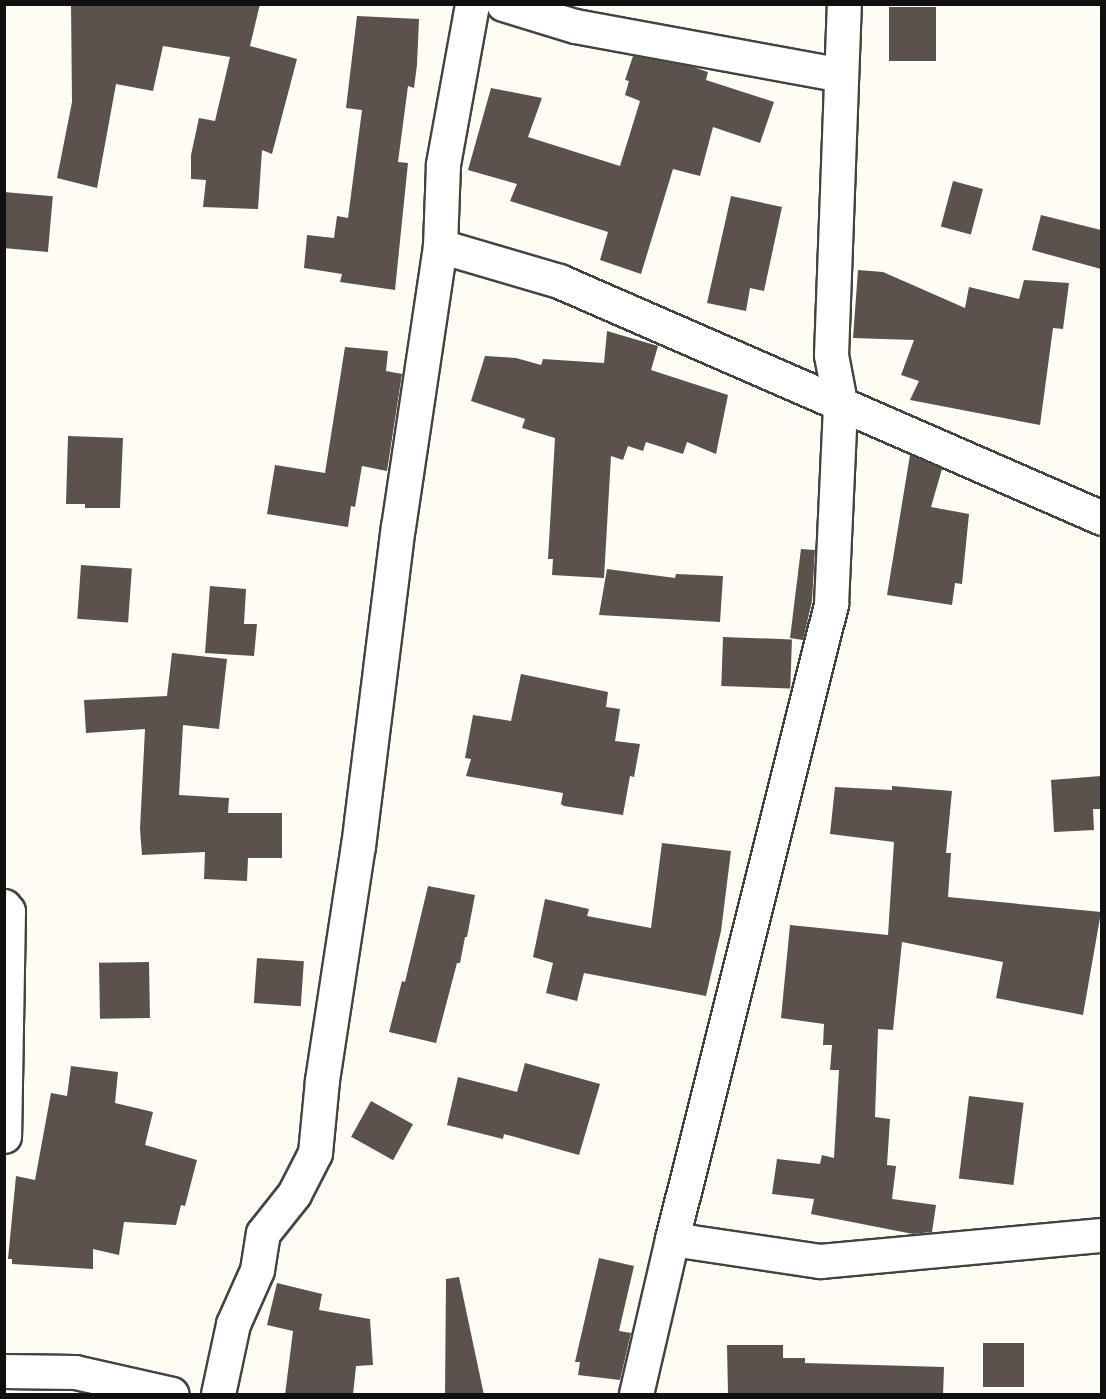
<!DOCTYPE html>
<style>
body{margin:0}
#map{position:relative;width:1106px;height:1399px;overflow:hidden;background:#fffdf3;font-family:Bitter,serif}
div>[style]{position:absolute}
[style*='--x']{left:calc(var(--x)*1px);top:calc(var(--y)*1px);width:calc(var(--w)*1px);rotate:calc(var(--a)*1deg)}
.building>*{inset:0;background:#5a524b;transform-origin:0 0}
.roads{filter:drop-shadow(2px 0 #434343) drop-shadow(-2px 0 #434343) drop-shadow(0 2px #434343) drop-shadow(0 -2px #434343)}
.street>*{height:33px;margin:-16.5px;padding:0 16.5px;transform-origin:16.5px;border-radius:16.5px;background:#fff}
span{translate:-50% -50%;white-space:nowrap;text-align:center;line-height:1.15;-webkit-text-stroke:6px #fff;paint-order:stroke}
.frame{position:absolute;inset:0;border:6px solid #101010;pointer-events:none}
</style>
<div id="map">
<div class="building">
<div style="clip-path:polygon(71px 4px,260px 4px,250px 46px,297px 59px,272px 154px,262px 150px,258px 209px,203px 207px,206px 180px,191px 179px,191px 155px,199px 118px,215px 121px,230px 57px,163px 46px,153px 91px,116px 84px,97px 188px,57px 178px,72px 102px)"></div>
<div style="left:889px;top:7px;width:47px;height:54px"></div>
<div style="clip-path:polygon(357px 16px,419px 19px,417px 65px,414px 88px,408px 86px,398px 162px,408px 163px,395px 290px,340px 282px,342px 274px,304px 268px,307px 235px,334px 238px,337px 216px,348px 218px,362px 110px,346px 108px)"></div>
<div style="clip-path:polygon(633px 56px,693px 67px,708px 72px,706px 80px,774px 102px,760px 143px,713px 127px,700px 176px,673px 169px,641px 274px,600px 260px,608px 232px,510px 201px,517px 184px,468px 170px,491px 88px,542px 98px,528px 137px,620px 166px,640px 101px,625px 95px,629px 81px,625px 80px)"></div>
<div style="left:953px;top:181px;width:31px;height:47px;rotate:15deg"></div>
<div style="left:4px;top:192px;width:49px;height:56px;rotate:5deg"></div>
<div style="clip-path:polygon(731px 196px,782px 207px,764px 291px,750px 288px,746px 311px,707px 303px)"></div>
<div style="clip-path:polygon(1041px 215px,1101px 230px,1101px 269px,1032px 250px)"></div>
<div style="clip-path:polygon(858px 270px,883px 272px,965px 308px,969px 287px,1019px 299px,1024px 280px,1069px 283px,1063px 329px,1053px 328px,1040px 425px,910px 400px,919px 381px,901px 375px,914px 340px,853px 338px)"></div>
<div style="clip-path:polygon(607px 331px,658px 346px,651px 370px,728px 395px,716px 454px,687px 442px,683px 454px,646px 442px,643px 451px,628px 446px,623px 460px,611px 456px,604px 578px,552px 575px,553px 559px,548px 559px,555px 438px,522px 428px,525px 419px,471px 401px,485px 356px,516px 358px,541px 365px,543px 359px,604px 363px)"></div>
<div style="clip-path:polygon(345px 347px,388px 351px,386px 371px,402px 374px,387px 471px,362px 466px,355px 507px,351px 506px,348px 527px,267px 514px,275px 465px,325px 473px)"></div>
<div style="clip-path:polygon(68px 436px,123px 438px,120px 508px,85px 508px,85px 504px,66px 504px)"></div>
<div style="clip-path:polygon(910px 455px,942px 469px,931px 507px,969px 514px,962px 584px,955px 583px,952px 605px,887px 595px)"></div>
<div style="clip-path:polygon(801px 549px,815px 550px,812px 601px,803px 640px,790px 638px)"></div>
<div style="left:81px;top:565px;width:51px;height:54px;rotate:4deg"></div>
<div style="clip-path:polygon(607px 569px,675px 578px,676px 574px,723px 576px,720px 622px,599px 615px)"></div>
<div style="clip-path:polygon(210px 586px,246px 589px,244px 624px,257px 624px,254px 656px,205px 653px)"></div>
<div style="left:723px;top:637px;width:69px;height:49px;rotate:2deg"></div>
<div style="clip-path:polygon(172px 653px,227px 659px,219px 729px,183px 725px,179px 795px,229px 798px,228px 813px,282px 813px,282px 858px,248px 858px,247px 881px,204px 879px,205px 852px,142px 855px,140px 829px,145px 729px,86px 733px,84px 700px,167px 696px)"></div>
<div style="clip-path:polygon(521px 674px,608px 692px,606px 707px,620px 709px,615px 741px,640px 744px,634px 777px,630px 776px,623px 815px,564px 806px,561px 804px,563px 793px,466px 776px,471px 759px,465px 758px,473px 715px,511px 721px)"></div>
<div style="clip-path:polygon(1101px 776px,1101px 809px,1093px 809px,1094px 830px,1054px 832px,1051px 780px)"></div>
<div style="clip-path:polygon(892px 786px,952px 791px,946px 853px,951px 853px,948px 897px,1101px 912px,1083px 1015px,996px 998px,1003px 962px,902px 942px,893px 1030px,878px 1029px,875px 1117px,890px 1119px,887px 1165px,896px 1166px,892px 1199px,936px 1205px,932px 1232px,913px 1234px,811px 1214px,814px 1199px,772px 1194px,777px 1159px,820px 1164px,822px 1155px,834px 1158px,839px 1070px,830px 1070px,832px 1045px,823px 1045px,824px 1024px,781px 1018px,790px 925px,888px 935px,894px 842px,830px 834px,835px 787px,892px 790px)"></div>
<div style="clip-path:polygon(662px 843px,731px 851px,721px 931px,706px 996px,584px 973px,577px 1001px,546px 993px,553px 963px,533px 957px,545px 899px,589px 909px,587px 916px,651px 928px)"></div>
<div style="clip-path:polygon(428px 886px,475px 895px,467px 937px,465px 937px,460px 963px,457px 963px,436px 1043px,389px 1032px,402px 981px,405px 982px)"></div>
<div style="left:257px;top:958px;width:47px;height:45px;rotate:4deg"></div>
<div style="left:149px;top:962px;width:56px;height:50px;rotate:89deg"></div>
<div style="clip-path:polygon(525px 1063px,600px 1084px,579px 1155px,504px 1134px,503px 1139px,447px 1125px,458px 1077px,517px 1092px)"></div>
<div style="clip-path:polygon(71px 1066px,118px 1072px,115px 1103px,153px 1112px,145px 1145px,197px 1160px,185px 1206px,181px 1205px,176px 1225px,124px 1222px,119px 1255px,93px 1249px,93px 1269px,12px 1264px,12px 1259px,8px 1259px,16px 1176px,35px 1180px,51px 1093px,67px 1096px)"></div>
<div style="left:969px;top:1096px;width:55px;height:83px;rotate:7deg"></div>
<div style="left:371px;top:1101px;width:48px;height:41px;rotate:29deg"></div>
<div style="clip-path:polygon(599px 1258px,634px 1266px,619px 1331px,631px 1333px,620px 1380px,578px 1375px,580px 1362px,575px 1362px)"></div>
<div style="clip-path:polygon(459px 1277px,484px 1395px,445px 1395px,446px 1279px)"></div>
<div style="clip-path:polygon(277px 1283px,322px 1294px,319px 1310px,370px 1319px,373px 1365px,356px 1366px,353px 1395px,285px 1395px,293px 1331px,267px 1325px)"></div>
<div style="left:983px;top:1343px;width:41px;height:44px"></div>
<div style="clip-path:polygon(727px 1345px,783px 1345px,783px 1358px,805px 1358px,805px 1363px,944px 1367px,943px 1395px,728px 1395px)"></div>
</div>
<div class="roads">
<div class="street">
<div style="--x:503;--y:4;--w:75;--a:17"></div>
<div style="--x:575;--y:26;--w:270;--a:10.4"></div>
<div style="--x:440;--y:246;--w:124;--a:16.4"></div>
<div style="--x:559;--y:281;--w:592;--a:23.58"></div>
<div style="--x:4;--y:906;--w:6;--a:51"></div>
<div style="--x:8;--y:911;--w:225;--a:91"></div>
<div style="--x:672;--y:1239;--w:150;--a:8.5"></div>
<div style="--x:820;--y:1261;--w:283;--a:-5.3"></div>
<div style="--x:4;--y:1371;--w:71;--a:0.8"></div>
<div style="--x:75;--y:1372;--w:99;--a:12.8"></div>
<div style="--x:218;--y:1394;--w:72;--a:-77.9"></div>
<div style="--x:233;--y:1324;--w:59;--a:-66"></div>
<div style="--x:257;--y:1270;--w:37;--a:-81"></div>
<div style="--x:263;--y:1233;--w:50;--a:-51.5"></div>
<div style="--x:294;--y:1194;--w:46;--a:-62.9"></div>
<div style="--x:315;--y:1153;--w:73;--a:-84.5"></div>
<div style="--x:322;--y:1080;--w:237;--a:-81.3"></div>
<div style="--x:358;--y:846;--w:321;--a:-82.9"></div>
<div style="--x:398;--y:527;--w:284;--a:-81.5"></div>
<div style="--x:440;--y:246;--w:82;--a:-87.9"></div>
<div style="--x:443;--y:164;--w:163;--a:-79.7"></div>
<div style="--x:636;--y:1394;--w:159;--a:-76.9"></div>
<div style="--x:672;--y:1239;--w:655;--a:-75.94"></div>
<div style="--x:831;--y:604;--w:202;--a:-87.4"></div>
<div style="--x:840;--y:402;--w:48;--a:-100.8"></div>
<div style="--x:831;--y:355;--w:351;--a:-87.9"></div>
</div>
</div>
<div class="frame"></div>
</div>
